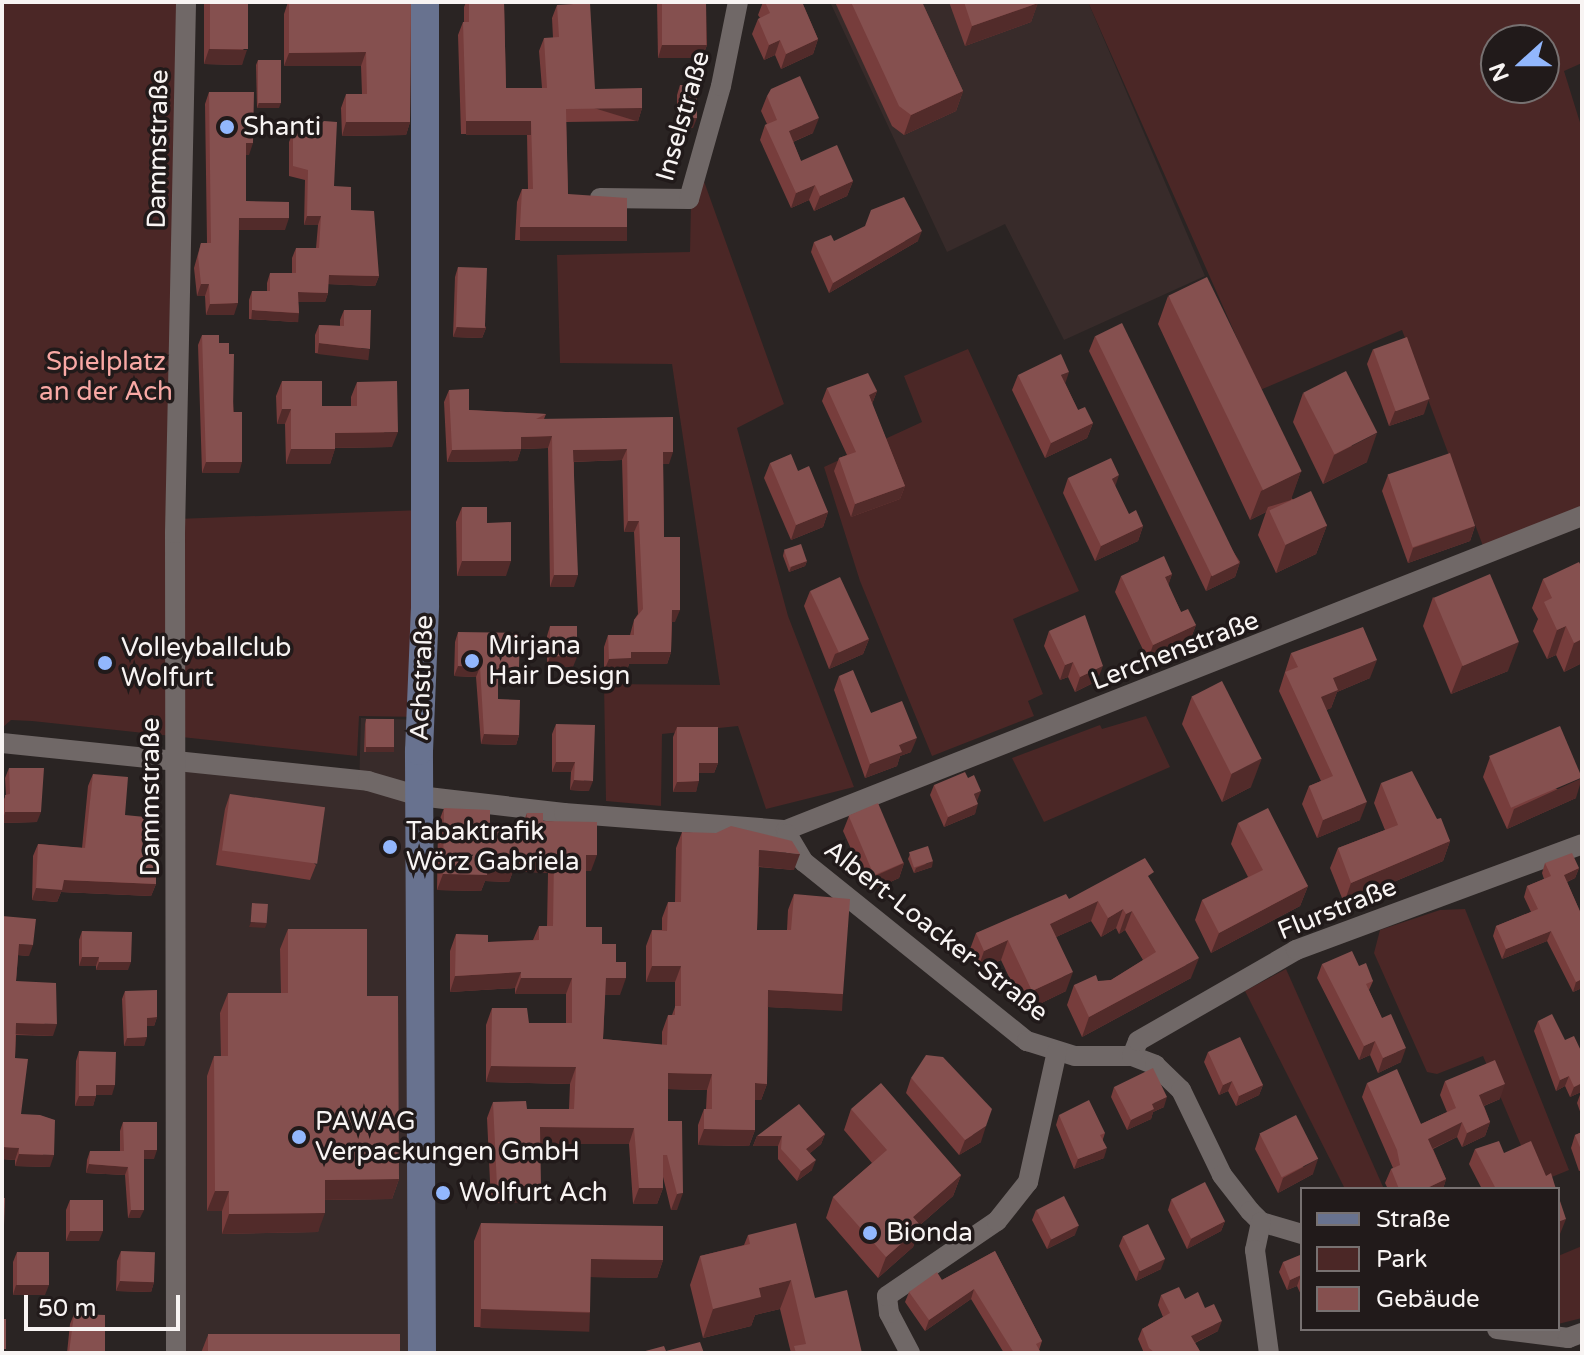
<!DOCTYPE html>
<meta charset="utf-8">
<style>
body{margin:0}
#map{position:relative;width:1584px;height:1355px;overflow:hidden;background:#2a2423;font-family:"Varela Round",sans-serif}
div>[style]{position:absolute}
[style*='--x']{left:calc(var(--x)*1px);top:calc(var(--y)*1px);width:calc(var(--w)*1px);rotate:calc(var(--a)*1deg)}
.built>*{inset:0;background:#382b2a}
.green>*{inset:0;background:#4b2726}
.minor>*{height:20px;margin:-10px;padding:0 10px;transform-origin:10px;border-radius:10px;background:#706867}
.secondary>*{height:28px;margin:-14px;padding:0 14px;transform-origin:14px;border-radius:14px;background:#68728f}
.wall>*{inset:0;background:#773d3c}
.shaded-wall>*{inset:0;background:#522b2a;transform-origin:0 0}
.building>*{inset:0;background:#85504f;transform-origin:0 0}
.dots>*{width:22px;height:22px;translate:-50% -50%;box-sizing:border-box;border:4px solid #211a1a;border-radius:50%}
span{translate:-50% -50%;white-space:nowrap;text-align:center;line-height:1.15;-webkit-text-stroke:7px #211a1a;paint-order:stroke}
.street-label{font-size:26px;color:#f8f4f3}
.poi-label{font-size:26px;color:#f8f4f3}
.left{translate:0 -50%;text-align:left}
.park-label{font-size:26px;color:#f9a9a5}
.frame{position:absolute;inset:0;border:4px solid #f8f4f3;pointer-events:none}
.legend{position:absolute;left:1300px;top:1187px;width:260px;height:144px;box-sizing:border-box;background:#211a1a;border:2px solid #777171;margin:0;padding:10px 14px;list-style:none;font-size:24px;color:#f8f4f3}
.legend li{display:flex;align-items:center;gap:16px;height:40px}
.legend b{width:40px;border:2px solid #777171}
.north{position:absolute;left:1480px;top:24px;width:80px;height:80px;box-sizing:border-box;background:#211a1a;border:2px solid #777171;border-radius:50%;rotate:249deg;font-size:22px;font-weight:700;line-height:32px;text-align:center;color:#f8f4f3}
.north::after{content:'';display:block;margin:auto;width:28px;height:36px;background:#92b7fd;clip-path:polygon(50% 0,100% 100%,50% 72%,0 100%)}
.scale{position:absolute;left:24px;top:1295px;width:156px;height:36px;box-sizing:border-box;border:4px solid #f8f4f3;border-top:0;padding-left:10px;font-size:24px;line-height:28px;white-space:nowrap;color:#f8f4f3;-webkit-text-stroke:6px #211a1a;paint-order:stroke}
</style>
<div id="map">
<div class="built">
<div style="clip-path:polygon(830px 2px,1088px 2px,1205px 276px,1064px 340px,1005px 224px,947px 252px)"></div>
<div style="clip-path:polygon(361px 718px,423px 720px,422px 1353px,175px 1353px,180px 763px,359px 787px)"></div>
</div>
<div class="green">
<div style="clip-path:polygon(2px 2px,186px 2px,176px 519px,423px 510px,421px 717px,359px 716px,357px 756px,32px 721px,11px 720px,2px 728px)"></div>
<div style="clip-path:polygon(evenodd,1088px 2px,1582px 2px,1582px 63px,1564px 71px,1582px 129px,1582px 509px,1483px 546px,1402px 330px,1260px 390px,1088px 2px,1496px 40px,1544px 40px,1544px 88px,1496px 88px,1496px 40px)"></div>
<div style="clip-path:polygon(701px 173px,784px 404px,737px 428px,788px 616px,854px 787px,766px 809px,738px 726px,662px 734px,661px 806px,606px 801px,604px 684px,720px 685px,672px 364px,560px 363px,557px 255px,690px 252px,691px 203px)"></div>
<div style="clip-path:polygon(968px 349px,1079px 591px,1013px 619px,1043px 694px,1028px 701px,1034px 716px,932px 756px,860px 581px,824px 467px,922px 422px,904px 376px)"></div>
<div style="clip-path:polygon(1146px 716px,1170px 767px,1044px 822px,1012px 758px,1100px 725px,1102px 729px)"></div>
<div style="clip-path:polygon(1465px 909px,1569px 1170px,1537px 1183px,1483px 1056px,1437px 1074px,1427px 1072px,1374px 953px,1380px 930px,1440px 910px)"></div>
<div style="clip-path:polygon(1286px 969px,1384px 1189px,1345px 1189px,1245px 991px)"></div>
<div style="clip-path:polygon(1582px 1246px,1582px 1318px,1558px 1324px,1558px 1256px)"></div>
</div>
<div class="minor">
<div style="--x:600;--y:198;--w:89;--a:0.6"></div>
<div style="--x:689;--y:199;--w:117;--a:-74.2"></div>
<div style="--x:721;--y:86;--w:86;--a:-78.6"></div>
<div style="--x:2;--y:743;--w:368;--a:5.9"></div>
<div style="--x:368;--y:781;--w:53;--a:16.4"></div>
<div style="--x:419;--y:796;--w:146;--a:6.7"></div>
<div style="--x:564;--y:813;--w:223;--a:4.4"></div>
<div style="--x:786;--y:830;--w:856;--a:-21.53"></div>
<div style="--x:787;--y:834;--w:33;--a:59"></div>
<div style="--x:804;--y:862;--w:286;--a:38.8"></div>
<div style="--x:1027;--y:1041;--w:50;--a:17.4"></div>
<div style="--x:1075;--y:1056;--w:57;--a:0"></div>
<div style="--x:1132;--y:1056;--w:25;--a:21"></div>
<div style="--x:1155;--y:1065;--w:36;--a:44"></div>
<div style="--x:1181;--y:1090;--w:94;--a:64.2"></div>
<div style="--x:1222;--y:1175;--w:46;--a:52.1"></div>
<div style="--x:1250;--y:1211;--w:16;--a:45"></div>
<div style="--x:1261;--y:1222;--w:43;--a:16.3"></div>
<div style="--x:1132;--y:1056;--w:16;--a:-68"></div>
<div style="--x:1138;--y:1041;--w:182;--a:-29.9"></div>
<div style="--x:1296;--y:950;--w:305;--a:-20.3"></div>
<div style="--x:1261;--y:1222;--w:29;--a:102"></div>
<div style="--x:1255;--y:1250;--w:104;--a:82.3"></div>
<div style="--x:1497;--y:1329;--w:72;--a:7.2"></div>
<div style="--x:1568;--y:1338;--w:15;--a:-20"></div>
<div style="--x:176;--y:1353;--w:820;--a:-90.07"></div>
<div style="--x:175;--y:533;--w:531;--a:-88.81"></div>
<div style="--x:910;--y:1353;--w:45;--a:-117.7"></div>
<div style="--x:889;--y:1313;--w:17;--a:-97"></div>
<div style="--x:887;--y:1296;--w:133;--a:-34.3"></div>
<div style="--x:997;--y:1221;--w:50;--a:-51.5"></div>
<div style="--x:1028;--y:1182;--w:134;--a:-77.5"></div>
</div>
<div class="secondary">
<div style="--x:422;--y:1353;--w:602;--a:-90.29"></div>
<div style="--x:419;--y:751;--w:145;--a:-87.6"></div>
<div style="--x:425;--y:606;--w:604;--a:-90"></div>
</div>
<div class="wall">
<div style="clip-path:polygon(204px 2px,248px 2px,242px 65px,204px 64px)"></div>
<div style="clip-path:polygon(288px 2px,411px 2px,410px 122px,406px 135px,342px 136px,341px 108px,346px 94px,362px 94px,361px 66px,284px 66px,284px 14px)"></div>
<div style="clip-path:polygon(466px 2px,504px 2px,506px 88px,542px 88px,539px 51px,544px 38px,553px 38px,552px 18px,557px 5px,595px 89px,642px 108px,638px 121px,566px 122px,568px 194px,627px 227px,622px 240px,515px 240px,517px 202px,522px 189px,528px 189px,527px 134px,461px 134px,458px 35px,463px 22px,464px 22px,464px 7px)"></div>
<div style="clip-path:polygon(657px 2px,706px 2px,707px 45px,702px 58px,658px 58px)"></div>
<div style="clip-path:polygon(763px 2px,802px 2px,818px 39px,813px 54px,781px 69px,775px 55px,764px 60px,752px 34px,758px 19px,760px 18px,758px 15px)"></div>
<div style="clip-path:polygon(835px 2px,922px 2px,963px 91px,956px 111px,904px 135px,892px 126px)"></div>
<div style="clip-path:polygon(949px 2px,1038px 2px,1031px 22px,965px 46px)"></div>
<div style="clip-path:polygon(258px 60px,279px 108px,257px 108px,256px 65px)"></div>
<div style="clip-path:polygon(680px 85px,693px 128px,677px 128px,677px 95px)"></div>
<div style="clip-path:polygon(209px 92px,249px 155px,246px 155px,246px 201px,285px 230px,239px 230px,234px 315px,206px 315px,205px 296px,197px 296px,194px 268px,201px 243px,207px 243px,205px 104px)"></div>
<div style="clip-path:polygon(767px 96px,813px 133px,793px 142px,801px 161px,853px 181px,847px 196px,814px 211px,809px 200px,791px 208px,760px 140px,765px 125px,767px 124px,761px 111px)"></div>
<div style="clip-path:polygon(293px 133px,334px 186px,351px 210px,379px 276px,375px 286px,328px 284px,328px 293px,325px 302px,298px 302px,299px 313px,295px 322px,249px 319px,249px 300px,252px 291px,267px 291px,267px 283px,270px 273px,292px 273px,292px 258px,296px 248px,316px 248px,318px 225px,304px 225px,305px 180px,289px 176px,289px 142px)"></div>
<div style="clip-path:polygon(834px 241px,918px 241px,829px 293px,811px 252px,814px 242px)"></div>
<div style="clip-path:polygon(458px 267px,486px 328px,482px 338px,453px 337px,455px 277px)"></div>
<div style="clip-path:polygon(1168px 296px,1301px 471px,1291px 498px,1327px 525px,1316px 554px,1276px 573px,1258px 535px,1266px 512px,1250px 520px,1158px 324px)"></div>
<div style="clip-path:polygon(344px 310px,366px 359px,315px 353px,315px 335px,319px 325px,340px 326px,340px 320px)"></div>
<div style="clip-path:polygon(202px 335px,219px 343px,229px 354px,239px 473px,202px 473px,198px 345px)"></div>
<div style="clip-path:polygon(1095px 336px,1240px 562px,1235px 577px,1206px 591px,1089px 351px)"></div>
<div style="clip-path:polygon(1373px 349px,1424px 414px,1389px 426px,1367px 364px)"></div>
<div style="clip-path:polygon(1018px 375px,1065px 383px,1078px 410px,1093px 423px,1087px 438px,1045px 458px,1012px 390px)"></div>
<div style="clip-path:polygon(282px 381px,322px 406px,351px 406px,351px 397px,357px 382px,392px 447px,335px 448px,330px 464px,286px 464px,285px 424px,277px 424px,276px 396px)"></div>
<div style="clip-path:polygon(827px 388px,877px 391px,872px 404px,905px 486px,900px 499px,851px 517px,834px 471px,839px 458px,847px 455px,822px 401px)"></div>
<div style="clip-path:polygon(449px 390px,469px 410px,546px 414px,544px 419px,669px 464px,663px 464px,664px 537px,675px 622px,672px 622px,671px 652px,667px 664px,629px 664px,627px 670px,604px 671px,604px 647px,608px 635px,630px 635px,634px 620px,638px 614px,634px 532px,624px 532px,622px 460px,574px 462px,574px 587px,550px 587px,548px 448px,521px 449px,517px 461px,447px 462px,444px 402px)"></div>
<div style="clip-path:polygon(1303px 393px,1367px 462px,1323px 484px,1293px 422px)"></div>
<div style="clip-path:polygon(770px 463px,798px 471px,828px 512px,823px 527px,791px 540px,764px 478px)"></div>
<div style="clip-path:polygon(1388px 475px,1475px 526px,1470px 541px,1408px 563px,1382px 491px)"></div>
<div style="clip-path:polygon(1068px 478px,1129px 514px,1143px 526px,1138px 541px,1095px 561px,1063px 493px)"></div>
<div style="clip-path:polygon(462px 507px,487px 523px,506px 576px,457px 576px,456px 522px)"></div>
<div style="clip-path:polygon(784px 551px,807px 561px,805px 566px,789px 572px,783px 556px)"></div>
<div style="clip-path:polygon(1582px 568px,1582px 663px,1564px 672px,1556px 655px,1547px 659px,1533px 631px,1538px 619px,1532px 608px,1543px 579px)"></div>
<div style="clip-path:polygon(1172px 574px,1168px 585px,1181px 612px,1196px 625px,1190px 640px,1148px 660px,1115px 592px,1121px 576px)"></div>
<div style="clip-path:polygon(810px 591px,869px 639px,863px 654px,829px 669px,804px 606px)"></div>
<div style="clip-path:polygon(1433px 597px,1508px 671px,1451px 694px,1423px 626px)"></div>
<div style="clip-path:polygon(550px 626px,573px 667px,547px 667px,547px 636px)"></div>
<div style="clip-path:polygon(1049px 631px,1097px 681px,1075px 692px,1068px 677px,1060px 680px,1044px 646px)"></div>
<div style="clip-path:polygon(458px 632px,519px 667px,515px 678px,498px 678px,498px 699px,519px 735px,516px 745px,481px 744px,476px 677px,454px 676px,455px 642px)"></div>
<div style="clip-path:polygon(1291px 653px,1370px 678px,1337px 692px,1331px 708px,1326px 710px,1360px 820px,1317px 838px,1302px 804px,1309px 786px,1321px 781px,1279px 691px)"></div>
<div style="clip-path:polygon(839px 676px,871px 713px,911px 752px,900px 756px,897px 766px,865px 778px,834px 690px)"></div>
<div style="clip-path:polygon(1192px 696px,1251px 787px,1222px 802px,1182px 724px)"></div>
<div style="clip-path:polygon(366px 719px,394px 747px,392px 752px,364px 752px,365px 724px)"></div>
<div style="clip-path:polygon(556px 724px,589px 791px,570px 790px,571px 772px,552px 772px,552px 734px)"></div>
<div style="clip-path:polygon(677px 727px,718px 763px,714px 773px,699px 773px,696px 792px,673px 792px,673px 737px)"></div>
<div style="clip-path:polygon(1490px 757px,1576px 798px,1507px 829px,1483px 777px)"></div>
<div style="clip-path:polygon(9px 768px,37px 822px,2px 823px,2px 803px,6px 795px,5px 778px)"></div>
<div style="clip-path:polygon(93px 774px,125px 815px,156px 884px,151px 896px,61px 892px,57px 902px,32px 900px,33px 856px,38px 844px,82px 848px,88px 786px)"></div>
<div style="clip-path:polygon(1381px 783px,1437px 819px,1450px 841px,1443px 861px,1344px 903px,1330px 868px,1338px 848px,1385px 830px,1374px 803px)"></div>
<div style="clip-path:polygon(934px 785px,977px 801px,975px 814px,944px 827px,930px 795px)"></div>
<div style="clip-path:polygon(230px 794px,316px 865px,310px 880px,216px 865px,225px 809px)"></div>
<div style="clip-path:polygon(444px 808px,490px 824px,522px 825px,527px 813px,543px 821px,591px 871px,586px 871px,586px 927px,616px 962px,620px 995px,605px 995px,603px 1039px,662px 1045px,662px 1032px,668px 1015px,672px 1015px,675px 1007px,675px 982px,646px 982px,646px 946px,652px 930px,662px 930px,662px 918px,668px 902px,675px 902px,676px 848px,682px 832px,794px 870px,759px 867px,757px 930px,787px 930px,788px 910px,794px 894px,843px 994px,837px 1010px,768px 1007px,767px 1084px,761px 1100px,755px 1100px,755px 1130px,749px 1146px,698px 1145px,698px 1125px,704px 1109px,706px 1109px,707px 1090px,668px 1089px,668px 1121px,682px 1121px,677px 1210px,671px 1210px,663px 1177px,663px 1188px,657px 1204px,633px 1204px,629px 1144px,540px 1144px,535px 1202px,491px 1203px,487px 1118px,493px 1102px,527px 1109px,569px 1109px,570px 1084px,486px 1082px,486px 1025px,492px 1008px,529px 1023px,566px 1023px,566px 994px,515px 994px,515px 988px,450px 992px,450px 951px,456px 934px,488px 942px,533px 940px,539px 926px,547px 926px,548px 873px,513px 871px,509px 882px,485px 881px,481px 891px,437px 890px,438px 824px)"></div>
<div style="clip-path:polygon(849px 816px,904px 863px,899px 878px,870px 891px,843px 831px)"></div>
<div style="clip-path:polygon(1238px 823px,1308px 886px,1300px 906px,1211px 953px,1195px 920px,1202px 900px,1248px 877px,1231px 844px)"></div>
<div style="clip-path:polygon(910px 854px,932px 867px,914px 873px,908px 859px)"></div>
<div style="clip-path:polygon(1545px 863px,1579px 868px,1575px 878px,1567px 882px,1582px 916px,1582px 988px,1573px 992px,1547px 941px,1502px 959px,1493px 936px,1496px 926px,1531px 912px,1524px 897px,1527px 886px,1544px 879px,1542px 873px)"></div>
<div style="clip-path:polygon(1151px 881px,1191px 978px,1082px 1037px,1067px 1005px,1074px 985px,1111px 980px,1143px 960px,1125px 930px,1119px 934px,1116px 928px,1101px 937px,1091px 921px,1056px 937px,1066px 991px,1025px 1011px,1001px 960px,977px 971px,969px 952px,976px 933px,1069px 899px)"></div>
<div style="clip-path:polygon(2px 916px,29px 956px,18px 955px,16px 981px,53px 1036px,16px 1035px,15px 1058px,21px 1114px,50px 1167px,15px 1166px,15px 1160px,2px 1159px)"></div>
<div style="clip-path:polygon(288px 929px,367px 996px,399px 1179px,392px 1199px,325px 1200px,318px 1232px,222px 1234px,222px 1211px,207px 1211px,207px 1076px,214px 1056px,221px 1056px,220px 1013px,228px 993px,281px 993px,280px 949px)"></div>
<div style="clip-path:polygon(82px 931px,128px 970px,96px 970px,96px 966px,79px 966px,79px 940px)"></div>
<div style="clip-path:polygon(1322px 964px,1359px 966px,1373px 981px,1369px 990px,1401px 1062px,1378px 1073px,1370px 1055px,1359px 1060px,1317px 978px)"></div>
<div style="clip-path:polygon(125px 991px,157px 1017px,154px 1026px,147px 1026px,144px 1046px,124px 1046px,122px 999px)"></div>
<div style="clip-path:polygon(1538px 1021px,1582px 1053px,1582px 1117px,1577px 1103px,1581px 1092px,1570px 1097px,1565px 1086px,1556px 1091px,1534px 1031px)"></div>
<div style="clip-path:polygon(79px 1051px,112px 1095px,96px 1095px,93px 1106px,75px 1106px,76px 1061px)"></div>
<div style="clip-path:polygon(1208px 1052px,1263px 1085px,1259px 1095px,1236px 1106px,1228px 1091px,1219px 1095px,1204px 1062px)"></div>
<div style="clip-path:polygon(911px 1078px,981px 1142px,959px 1155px,906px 1093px)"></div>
<div style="clip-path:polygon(1445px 1081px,1500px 1099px,1484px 1106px,1490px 1122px,1485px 1136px,1462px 1147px,1457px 1137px,1433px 1149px,1446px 1179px,1443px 1189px,1388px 1189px,1385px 1183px,1391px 1169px,1393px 1168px,1362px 1097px,1367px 1083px,1421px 1124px,1447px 1112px,1440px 1095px)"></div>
<div style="clip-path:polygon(1114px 1087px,1164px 1107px,1153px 1112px,1151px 1119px,1127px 1130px,1111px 1097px)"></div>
<div style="clip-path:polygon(851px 1109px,961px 1175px,953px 1196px,920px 1225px,921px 1226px,913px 1247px,878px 1278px,826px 1218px,833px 1197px,872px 1163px,844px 1130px)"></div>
<div style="clip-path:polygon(1059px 1115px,1105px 1133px,1103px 1139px,1104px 1158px,1074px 1169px,1056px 1125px)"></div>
<div style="clip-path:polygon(123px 1122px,154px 1159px,144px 1159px,140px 1218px,128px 1218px,125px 1175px,86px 1173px,87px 1160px,90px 1151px,120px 1151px,120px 1131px)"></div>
<div style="clip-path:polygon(1582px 1132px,1582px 1170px,1579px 1171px,1571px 1148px,1575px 1135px)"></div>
<div style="clip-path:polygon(825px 1134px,821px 1144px,810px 1153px,812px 1170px,797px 1181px,778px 1159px,778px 1146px,753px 1146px,757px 1136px)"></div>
<div style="clip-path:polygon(1260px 1134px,1313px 1174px,1278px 1193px,1255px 1149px)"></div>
<div style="clip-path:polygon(1475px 1149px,1504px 1153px,1546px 1176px,1556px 1189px,1482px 1189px,1469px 1164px)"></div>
<div style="clip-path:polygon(70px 1200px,99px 1241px,66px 1241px,66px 1210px)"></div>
<div style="clip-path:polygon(1171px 1200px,1225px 1221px,1221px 1231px,1187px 1249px,1168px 1210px)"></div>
<div style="clip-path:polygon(1036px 1210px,1075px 1235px,1047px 1249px,1032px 1220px)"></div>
<div style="clip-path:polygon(481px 1223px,663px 1260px,657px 1278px,590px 1277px,590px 1312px,583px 1330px,474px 1327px,474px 1241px)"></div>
<div style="clip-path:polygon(748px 1235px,815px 1298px,862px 1353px,791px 1353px,780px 1309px,755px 1315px,751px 1326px,703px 1338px,690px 1285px,700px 1256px,744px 1245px)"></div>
<div style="clip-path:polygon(1123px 1236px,1161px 1269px,1136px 1281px,1119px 1246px)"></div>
<div style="clip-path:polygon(121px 1251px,154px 1282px,151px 1292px,116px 1291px,117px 1261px)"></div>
<div style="clip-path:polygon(995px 1251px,1042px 1341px,1039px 1350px,1041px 1353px,1004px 1353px,971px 1299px,925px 1331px,905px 1302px,909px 1292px,942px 1280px)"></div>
<div style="clip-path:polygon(17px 1252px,45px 1295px,13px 1295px,13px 1262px)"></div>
<div style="clip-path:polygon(1302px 1260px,1302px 1297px,1297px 1286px,1287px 1290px,1279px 1272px,1283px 1262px)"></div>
<div style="clip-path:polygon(1161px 1295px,1185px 1299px,1205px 1308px,1218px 1331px,1195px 1343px,1201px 1353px,1144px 1353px,1138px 1339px,1142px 1329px,1163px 1317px,1158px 1305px)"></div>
<div style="clip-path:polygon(74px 1314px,105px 1353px,67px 1353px,70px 1324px)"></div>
<div style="clip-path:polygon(208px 1335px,400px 1353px,201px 1353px)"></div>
</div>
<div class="shaded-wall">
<div style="clip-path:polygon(1038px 3px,1031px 22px,965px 46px,972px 26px)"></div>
<div style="clip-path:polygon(818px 39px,813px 54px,781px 69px,786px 54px)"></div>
<div style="clip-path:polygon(780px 40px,775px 55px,764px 60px,769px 45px)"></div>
<div style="clip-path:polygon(662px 45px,707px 45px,702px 58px,658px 58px)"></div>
<div style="clip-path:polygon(209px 49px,247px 50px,242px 65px,204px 64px)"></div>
<div style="clip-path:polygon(366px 52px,361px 66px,284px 66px,289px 53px)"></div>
<div style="clip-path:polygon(963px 91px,956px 111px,904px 135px,911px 115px)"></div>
<div style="clip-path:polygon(259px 103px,281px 103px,279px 108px,257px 108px)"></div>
<div style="left:642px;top:108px;width:14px;height:76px;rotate:107deg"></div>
<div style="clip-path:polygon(680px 118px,697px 118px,693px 128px,677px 128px)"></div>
<div style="clip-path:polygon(819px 118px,813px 133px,783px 146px,789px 131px)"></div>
<div style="left:466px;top:121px;width:65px;height:14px"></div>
<div style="clip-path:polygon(346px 122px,410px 122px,406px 135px,342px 136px)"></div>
<div style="clip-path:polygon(246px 143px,253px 143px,249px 155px,242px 155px)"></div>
<div style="clip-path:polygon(853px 181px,847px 196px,814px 211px,820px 196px)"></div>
<div style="clip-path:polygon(815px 185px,809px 200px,791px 208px,796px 193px)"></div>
<div style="clip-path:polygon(307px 216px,321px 216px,318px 225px,304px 225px)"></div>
<div style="clip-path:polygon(239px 218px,289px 218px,285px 230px,235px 230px)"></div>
<div style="left:520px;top:227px;width:107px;height:14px"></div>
<div style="clip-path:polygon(922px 231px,918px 241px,829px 293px,833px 283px)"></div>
<div style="clip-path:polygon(329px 275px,379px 276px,375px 286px,325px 284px)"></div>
<div style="clip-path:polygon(201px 284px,209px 284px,205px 296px,197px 296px)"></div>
<div style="clip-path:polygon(298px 292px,328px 293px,325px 302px,295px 302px)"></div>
<div style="clip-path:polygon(238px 303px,234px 315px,206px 315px,210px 304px)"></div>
<div style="left:252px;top:310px;width:47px;height:9px;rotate:4deg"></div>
<div style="clip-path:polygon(457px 327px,486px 328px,482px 338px,453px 337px)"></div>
<div style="left:319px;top:343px;width:51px;height:11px;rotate:7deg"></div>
<div style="clip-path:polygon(1069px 372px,1064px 387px,1061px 375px)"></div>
<div style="clip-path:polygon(877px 391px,872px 404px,869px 395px)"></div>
<div style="clip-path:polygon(1429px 399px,1424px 414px,1389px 426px,1395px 411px)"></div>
<div style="clip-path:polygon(282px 409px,291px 409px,285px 424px,277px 424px)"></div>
<div style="clip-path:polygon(1093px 423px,1087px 438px,1045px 458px,1051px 443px)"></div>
<div style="clip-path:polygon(398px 432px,392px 447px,329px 448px,335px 433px)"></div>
<div style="clip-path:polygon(1377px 433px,1367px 462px,1323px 484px,1334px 455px)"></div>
<div style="clip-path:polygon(552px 436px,548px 448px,521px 449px,517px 461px,447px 462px,452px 450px,521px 437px)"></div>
<div style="clip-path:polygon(291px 449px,335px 449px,330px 464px,286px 464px)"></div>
<div style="clip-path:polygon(627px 449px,622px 460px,569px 462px,573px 450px)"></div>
<div style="clip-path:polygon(663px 452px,673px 452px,669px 464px,659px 464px)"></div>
<div style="clip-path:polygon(206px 462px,242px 462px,239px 473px,202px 473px)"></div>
<div style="clip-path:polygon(1301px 471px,1291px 500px,1268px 507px,1266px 512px,1250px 520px,1261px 491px)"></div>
<div style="clip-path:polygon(1119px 475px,1114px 490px,1112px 479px)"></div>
<div style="clip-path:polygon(905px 486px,900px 499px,851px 517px,855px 504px)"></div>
<div style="clip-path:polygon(828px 512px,823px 527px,791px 540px,796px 525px)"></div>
<div style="clip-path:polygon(628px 521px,639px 521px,634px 532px,624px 532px)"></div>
<div style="clip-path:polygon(1327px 525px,1316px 554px,1276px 573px,1286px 544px)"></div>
<div style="clip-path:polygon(1143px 526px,1138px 541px,1095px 561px,1101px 546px)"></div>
<div style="clip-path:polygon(1475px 526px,1470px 541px,1408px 563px,1413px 548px)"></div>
<div style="clip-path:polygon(462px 561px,511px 561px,506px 576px,457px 576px)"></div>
<div style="clip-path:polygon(807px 561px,805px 566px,789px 572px,791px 567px)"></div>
<div style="clip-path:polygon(1240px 562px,1235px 577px,1206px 591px,1211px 576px)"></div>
<div style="clip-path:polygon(1172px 574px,1167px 589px,1165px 577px)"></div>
<div style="clip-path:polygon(554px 575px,578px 575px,574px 587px,550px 587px)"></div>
<div style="clip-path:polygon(672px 610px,680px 610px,675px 622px,667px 622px)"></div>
<div style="clip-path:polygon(1196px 625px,1190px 640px,1148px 660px,1153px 645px)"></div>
<div style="clip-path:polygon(1566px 626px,1556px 655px,1547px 659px,1557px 630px)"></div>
<div style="clip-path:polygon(869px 639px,863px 654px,829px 669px,835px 654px)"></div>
<div style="clip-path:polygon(1582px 639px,1582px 663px,1564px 672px,1574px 643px)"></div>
<div style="clip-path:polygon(1519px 642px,1508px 671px,1451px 694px,1462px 666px)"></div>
<div style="clip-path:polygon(631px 652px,671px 652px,667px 664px,629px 664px,627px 670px,604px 671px,609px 659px)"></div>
<div style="clip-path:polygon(550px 656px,577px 657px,573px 667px,547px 667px)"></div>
<div style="clip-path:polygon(1377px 660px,1370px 678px,1337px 692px,1331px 708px,1314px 715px,1321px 697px,1333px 678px)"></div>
<div style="clip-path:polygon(1073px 662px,1068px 677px,1060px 680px,1065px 665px)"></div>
<div style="clip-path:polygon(458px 666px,480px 667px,476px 677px,454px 676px)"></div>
<div style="clip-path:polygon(1103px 666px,1097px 681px,1075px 692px,1080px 677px)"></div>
<div style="clip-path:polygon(519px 667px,515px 678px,494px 678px,498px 668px)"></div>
<div style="clip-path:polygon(484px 734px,519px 735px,516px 745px,481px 744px)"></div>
<div style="clip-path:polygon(917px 738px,911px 752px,900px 756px,897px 766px,865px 778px,870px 764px,899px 745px)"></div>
<div style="left:366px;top:747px;width:28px;height:5px"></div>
<div style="clip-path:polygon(1262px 758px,1251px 787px,1222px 802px,1232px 773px)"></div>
<div style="clip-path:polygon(556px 762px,575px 762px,571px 772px,552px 772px)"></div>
<div style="clip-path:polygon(699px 763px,718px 763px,714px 773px,695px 773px)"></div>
<div style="clip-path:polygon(1582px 778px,1576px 798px,1507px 829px,1514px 809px)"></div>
<div style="clip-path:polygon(574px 780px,593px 781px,589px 791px,570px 790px)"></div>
<div style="clip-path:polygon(699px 781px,696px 792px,673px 792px,677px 782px)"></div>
<div style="clip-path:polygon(981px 791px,977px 801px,974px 794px)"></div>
<div style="clip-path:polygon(1367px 802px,1360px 820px,1317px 838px,1323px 820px)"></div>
<div style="clip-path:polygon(978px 804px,975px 814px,944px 827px,948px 817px)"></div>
<div style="clip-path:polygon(5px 812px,41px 812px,37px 822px,2px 823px)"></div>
<div style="clip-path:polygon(1450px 841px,1443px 861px,1344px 903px,1351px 883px)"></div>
<div style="clip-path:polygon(759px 850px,800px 854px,794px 870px,753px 866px)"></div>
<div style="clip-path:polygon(515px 855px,554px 857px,548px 873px,513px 871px,509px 882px,485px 881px,481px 891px,437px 890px,443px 874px,488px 865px)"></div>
<div style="clip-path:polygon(586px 855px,597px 855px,591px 871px,580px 871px)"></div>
<div style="clip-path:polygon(933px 861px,932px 867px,914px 873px,916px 868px)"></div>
<div style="clip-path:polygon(904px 863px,899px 878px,870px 891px,875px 876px)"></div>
<div style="clip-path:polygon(1579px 868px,1575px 878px,1560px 885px,1564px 875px)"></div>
<div style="clip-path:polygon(64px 880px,156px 884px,151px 896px,61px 892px,57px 902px,32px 900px,36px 888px)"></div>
<div style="clip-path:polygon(1308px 886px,1300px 906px,1211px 953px,1219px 933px)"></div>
<div style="clip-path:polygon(1098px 901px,1091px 921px,1043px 943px,1050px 924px)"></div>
<div style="clip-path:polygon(1123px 909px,1116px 928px,1101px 937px,1108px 918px)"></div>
<div style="clip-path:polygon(1132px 911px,1125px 930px,1119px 934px,1126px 914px)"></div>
<div style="clip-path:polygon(251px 922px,267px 923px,265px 928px,249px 927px)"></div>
<div style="clip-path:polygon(1551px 931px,1547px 941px,1502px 959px,1506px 949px)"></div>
<div style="clip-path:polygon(1008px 940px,1001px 960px,977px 971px,984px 951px)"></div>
<div style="clip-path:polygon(19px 944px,33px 945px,29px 956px,15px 955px)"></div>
<div style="clip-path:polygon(82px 957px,99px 957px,96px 966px,79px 966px)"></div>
<div style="clip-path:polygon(1199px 958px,1191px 978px,1082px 1037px,1089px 1017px)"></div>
<div style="clip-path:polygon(99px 962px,131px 962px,128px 970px,96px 970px)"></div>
<div style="clip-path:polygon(652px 966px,681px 966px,675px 982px,646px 982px)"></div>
<div style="clip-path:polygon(521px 972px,515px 988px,450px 992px,455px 976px)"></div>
<div style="clip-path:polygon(1073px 972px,1066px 991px,1025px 1011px,1032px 991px)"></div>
<div style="clip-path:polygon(521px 978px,572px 978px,566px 994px,515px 994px)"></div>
<div style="clip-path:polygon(606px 978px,626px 978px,620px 995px,600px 995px)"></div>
<div style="clip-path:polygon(1582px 979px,1582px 988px,1573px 992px,1576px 982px)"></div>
<div style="left:768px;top:990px;width:75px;height:17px;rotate:3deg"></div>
<div style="clip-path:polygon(157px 1017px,154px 1026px,144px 1026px,147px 1018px)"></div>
<div style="clip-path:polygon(16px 1023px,57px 1024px,53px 1036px,12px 1034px)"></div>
<div style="clip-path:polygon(147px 1037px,144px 1046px,124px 1046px,127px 1038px)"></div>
<div style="clip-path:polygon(1375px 1041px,1370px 1055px,1359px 1060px,1364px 1046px)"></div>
<div style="clip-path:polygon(1406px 1048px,1401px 1062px,1378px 1073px,1383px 1058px)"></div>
<div style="clip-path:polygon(491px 1066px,576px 1067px,570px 1084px,486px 1082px)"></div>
<div style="clip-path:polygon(668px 1073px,712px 1074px,707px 1090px,662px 1089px)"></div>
<div style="clip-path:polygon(1569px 1076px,1565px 1086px,1556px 1091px,1560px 1080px)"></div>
<div style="clip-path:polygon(1232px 1081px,1228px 1091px,1219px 1095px,1223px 1085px)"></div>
<div style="clip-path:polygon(755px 1083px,767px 1084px,761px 1100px,749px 1100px)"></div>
<div style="clip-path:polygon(1582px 1083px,1581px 1092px,1570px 1097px,1574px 1087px)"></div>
<div style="clip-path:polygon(1505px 1084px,1500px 1099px,1474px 1110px,1479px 1095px)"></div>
<div style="clip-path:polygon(96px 1085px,115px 1085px,112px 1095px,92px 1095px)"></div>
<div style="clip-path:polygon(1263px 1085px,1259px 1095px,1236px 1106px,1239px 1096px)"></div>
<div style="clip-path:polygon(79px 1096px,96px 1096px,93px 1106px,75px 1106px)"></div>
<div style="clip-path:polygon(1167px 1097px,1164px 1107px,1153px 1112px,1151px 1119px,1127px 1130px,1131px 1120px,1152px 1104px)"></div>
<div style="clip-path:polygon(1462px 1122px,1457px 1137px,1423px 1153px,1428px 1139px)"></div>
<div style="clip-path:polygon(1490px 1122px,1485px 1136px,1462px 1147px,1467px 1133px)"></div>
<div style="clip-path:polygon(986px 1126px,981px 1142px,959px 1155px,965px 1140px)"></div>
<div style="clip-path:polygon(540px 1127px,634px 1128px,629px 1144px,534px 1144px)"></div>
<div style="clip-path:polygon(704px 1129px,755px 1130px,749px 1146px,698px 1145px)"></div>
<div style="clip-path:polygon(825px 1134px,821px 1144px,803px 1159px,806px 1149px)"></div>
<div style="clip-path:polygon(757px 1136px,782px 1136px,778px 1146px,753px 1146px)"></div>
<div style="clip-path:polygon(3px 1147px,19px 1148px,15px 1160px,2px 1159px)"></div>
<div style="clip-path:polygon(1107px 1148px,1104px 1158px,1074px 1169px,1078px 1159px)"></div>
<div style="clip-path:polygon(144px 1150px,157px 1150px,154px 1159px,141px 1159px)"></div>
<div style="clip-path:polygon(19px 1154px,54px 1155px,50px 1167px,15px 1166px)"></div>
<div style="clip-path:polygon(1318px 1159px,1313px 1174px,1278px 1193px,1283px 1178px)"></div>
<div style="clip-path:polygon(816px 1160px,812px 1170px,797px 1181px,801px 1171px)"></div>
<div style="clip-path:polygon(89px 1164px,128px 1167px,125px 1175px,86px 1173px)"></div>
<div style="clip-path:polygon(961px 1175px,953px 1196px,905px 1238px,913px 1217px)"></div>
<div style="clip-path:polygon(399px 1179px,392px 1199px,318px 1200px,325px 1180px)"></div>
<div style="clip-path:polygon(1446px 1179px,1443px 1189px,1425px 1189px)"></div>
<div style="clip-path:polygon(497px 1186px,541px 1186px,535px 1202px,491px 1203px)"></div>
<div style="clip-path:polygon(639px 1188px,663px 1188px,657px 1204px,633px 1204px)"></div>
<div style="clip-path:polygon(215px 1191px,229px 1191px,222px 1211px,207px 1211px)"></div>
<div style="clip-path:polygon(683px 1193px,677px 1210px,671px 1210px,677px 1194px)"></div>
<div style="clip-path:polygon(131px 1210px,144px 1210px,140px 1218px,128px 1218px)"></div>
<div style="clip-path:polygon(325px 1213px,318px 1232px,222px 1234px,229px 1214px)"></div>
<div style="clip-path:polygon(1566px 1219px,1560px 1234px,1558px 1235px,1558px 1222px)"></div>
<div style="clip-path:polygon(1225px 1221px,1221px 1231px,1187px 1249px,1191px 1239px)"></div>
<div style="clip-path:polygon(1079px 1225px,1075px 1235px,1047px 1249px,1051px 1239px)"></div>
<div style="clip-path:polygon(921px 1226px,913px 1247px,878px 1278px,886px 1257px)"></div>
<div style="clip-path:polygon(70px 1231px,103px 1231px,99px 1241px,66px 1241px)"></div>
<div style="clip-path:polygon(591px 1259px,663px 1260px,657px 1278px,584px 1277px)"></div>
<div style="clip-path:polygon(1165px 1259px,1161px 1269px,1136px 1281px,1139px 1271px)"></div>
<div style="clip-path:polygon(1301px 1275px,1297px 1286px,1287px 1290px,1290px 1280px)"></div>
<div style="clip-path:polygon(791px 1280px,780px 1309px,755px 1315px,751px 1326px,703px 1338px,713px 1309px,759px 1288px)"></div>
<div style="clip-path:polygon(120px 1281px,154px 1282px,151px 1292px,116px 1291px)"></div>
<div style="clip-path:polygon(16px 1285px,49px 1285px,45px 1295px,13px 1295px)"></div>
<div style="clip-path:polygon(974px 1289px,971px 1299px,925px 1331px,929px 1320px)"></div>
<div style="left:481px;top:1309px;width:109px;height:19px;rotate:2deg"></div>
<div style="clip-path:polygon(1222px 1321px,1218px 1331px,1188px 1346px,1191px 1336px)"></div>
</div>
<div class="building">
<div style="left:210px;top:2px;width:38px;height:47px"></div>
<div style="clip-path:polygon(289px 2px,411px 2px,410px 122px,346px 122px,346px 94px,367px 94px,366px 52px,289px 53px)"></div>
<div style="clip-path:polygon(469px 2px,504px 2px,506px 88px,547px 88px,544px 38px,559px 37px,557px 5px,590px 3px,595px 89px,642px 88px,642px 108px,566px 109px,568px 194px,627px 198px,627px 227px,520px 227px,522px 189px,533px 189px,531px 121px,466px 121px,463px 22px,469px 22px)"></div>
<div style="left:662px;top:2px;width:44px;height:43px"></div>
<div style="clip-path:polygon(765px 2px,802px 2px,818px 39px,786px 54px,780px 40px,769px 45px,758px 19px,770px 13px)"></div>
<div style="clip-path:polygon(851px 2px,922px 2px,963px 91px,911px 115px,899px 106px)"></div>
<div style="clip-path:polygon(964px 2px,1038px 2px,1038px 3px,972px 26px)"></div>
<div style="left:258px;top:60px;width:23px;height:43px"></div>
<div style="clip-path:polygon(800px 76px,819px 118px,789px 131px,801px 161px,837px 145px,853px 181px,820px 196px,815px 185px,796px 193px,765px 125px,777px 120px,767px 96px,771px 89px)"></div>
<div style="left:680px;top:85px;width:17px;height:33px"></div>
<div style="clip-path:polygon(209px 92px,254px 92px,253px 143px,246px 143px,246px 201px,289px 202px,289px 218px,239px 218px,238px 303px,210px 304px,209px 284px,201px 284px,198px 256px,201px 243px,211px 243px)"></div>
<div style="clip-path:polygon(324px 121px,337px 122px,334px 186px,351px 187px,351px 210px,374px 211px,379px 276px,329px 275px,328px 293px,298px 292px,299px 313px,252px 310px,252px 291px,270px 291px,270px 273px,296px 273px,296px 248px,319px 248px,321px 216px,307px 216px,308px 170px,293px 166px,293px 133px,310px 133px)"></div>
<div style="clip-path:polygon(904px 197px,922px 231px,833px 283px,814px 242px,831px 235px,834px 241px,865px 226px,871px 210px)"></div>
<div style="left:458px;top:267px;width:29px;height:60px;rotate:2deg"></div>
<div style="left:1207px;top:277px;width:216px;height:43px;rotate:64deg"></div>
<div style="clip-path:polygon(344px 310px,371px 310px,370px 349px,319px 343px,319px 325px,344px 326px)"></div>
<div style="left:1122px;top:323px;width:267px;height:30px;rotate:64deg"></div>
<div style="clip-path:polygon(202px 335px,219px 335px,219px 343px,229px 343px,229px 354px,234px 354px,233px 412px,242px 412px,242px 462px,206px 462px)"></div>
<div style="left:1407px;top:337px;width:66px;height:36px;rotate:70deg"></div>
<div style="clip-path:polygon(1061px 354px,1069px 372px,1061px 375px,1078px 410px,1085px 407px,1093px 423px,1051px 443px,1018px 375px)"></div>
<div style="left:1346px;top:371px;width:69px;height:48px;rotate:63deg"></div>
<div style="clip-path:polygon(868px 373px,877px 391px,869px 395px,905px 486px,855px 504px,839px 458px,856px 452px,827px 388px)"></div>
<div style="clip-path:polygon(282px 381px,322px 381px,322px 406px,357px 406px,357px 382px,397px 381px,398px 432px,335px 433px,335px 449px,291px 449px,291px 409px,282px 409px)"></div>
<div style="clip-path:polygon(469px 389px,469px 410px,546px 414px,536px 419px,673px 417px,673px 452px,663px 452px,664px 537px,680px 537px,680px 610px,672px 610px,671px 652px,631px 652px,631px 658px,609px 659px,608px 635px,634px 635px,634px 620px,643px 609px,639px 521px,628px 521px,627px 449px,573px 450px,578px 575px,554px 575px,552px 436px,521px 437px,521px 449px,452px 450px,449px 390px)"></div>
<div style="left:1450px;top:453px;width:77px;height:66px;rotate:71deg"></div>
<div style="clip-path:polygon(791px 454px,798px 471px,809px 466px,828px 512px,796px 525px,770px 463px)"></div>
<div style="clip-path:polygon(1111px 458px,1119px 475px,1112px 479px,1129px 514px,1136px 510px,1143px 526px,1101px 546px,1068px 478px)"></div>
<div style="left:1311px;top:491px;width:38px;height:46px;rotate:65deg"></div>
<div style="clip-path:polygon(462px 507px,487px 507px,487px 523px,511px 522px,511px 561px,462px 561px)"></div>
<div style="left:801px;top:544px;width:18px;height:18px;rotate:71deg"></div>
<div style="clip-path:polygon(1164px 556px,1172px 574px,1165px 577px,1181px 612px,1188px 609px,1196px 625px,1153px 645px,1121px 576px)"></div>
<div style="clip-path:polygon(1579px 562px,1582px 568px,1582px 639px,1574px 643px,1566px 626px,1557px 630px,1544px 602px,1552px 598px,1543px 579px)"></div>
<div style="left:1490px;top:574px;width:74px;height:61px;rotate:67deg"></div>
<div style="left:840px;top:577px;width:68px;height:33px;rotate:65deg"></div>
<div style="clip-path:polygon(1085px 615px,1103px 666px,1080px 677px,1073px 662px,1065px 665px,1049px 631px)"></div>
<div style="left:550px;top:626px;width:27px;height:30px"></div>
<div style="clip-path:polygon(1363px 627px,1377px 660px,1333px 678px,1338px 690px,1321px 697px,1367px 802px,1323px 820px,1309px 786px,1333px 776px,1285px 672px,1298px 667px,1291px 653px)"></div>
<div style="clip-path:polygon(458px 632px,520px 633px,519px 667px,498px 668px,498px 699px,520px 700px,519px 735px,484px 734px,480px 667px,458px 666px)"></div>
<div style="clip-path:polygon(853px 670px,871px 713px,902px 701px,917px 738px,899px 745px,902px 752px,870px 764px,839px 676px)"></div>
<div style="left:1222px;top:681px;width:87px;height:34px;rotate:63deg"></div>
<div style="left:366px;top:719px;width:28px;height:28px"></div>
<div style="clip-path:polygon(556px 724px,595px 725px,593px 781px,574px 780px,575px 762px,556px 762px)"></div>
<div style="left:1560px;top:726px;width:56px;height:77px;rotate:67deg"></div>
<div style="clip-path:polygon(677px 727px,718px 727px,718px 763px,699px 763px,699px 781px,677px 782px)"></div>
<div style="clip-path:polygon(9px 768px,44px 768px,41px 812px,5px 812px,5px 795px,10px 794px)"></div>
<div style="clip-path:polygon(1412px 771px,1437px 819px,1441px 818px,1450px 841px,1351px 883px,1338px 848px,1398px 825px,1381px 783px)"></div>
<div style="clip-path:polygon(965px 772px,968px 778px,974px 775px,981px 791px,974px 794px,978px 804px,948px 817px,934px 785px)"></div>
<div style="clip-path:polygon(93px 774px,128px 777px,125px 815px,145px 817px,142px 852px,156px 852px,156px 884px,64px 880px,62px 890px,36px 888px,38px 844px,85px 848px)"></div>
<div style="left:230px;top:794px;width:96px;height:57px;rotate:8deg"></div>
<div style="left:878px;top:803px;width:65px;height:32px;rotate:67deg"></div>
<div style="clip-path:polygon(444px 808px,490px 810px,490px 824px,527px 826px,527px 813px,543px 813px,543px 821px,597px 822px,597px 855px,586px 855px,586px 927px,602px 927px,602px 944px,616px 944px,616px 962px,626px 962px,626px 978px,606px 978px,603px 1039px,667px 1045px,668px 1015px,675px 1015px,675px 1006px,681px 1006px,681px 966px,652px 966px,652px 930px,667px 931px,668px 902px,681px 902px,682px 832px,716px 833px,731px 826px,792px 841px,800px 854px,759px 850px,757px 930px,791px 930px,794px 894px,850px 899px,843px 994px,768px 990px,767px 1084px,755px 1083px,755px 1130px,704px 1129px,704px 1109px,712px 1109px,712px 1074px,668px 1073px,668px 1121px,682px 1121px,683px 1193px,677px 1194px,667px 1155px,663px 1155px,663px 1188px,639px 1188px,634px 1128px,540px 1127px,541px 1186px,497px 1186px,493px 1102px,526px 1101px,527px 1109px,574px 1109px,576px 1067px,491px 1066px,492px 1008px,527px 1008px,529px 1023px,572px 1023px,572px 978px,521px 978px,521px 972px,455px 976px,456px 934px,488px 935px,488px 942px,539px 940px,539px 926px,553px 926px,554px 857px,515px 855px,515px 866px,488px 865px,487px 875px,443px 874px)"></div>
<div style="clip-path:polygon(1268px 808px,1308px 886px,1219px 933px,1202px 900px,1263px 870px,1238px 823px)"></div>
<div style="left:928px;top:846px;width:16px;height:20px;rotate:72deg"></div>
<div style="clip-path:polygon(1572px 853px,1579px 868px,1564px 875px,1582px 916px,1582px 979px,1576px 982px,1551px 931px,1506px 949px,1496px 926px,1538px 909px,1527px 886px,1551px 876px,1545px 863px)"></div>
<div style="clip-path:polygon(1145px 858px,1154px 872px,1148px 876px,1199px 958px,1089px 1017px,1074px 985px,1096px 975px,1098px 981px,1111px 980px,1156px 952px,1132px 911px,1126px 914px,1123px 909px,1108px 918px,1098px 901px,1050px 924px,1073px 972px,1032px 991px,1008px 940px,984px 951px,976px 933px,1066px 894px,1069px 899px)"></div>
<div style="left:252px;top:903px;width:16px;height:19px;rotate:4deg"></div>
<div style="clip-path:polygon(2px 916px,36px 919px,33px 945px,19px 944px,16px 981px,56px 983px,57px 1024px,16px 1023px,15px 1058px,28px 1059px,21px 1114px,40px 1115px,55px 1120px,54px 1155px,19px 1154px,19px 1148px,3px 1147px,4px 1093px,2px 1093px)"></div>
<div style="clip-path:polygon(288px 929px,367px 929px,367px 996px,398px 996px,399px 1179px,325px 1180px,325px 1213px,229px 1214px,229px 1191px,215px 1191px,214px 1056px,228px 1056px,228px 993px,288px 993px)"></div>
<div style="clip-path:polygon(82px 931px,132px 932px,131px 962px,99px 962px,99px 957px,82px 957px)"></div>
<div style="clip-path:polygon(1352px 951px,1359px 966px,1366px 963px,1373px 981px,1366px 984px,1382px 1018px,1391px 1014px,1406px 1048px,1383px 1058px,1375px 1041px,1364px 1046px,1322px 964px)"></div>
<div style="clip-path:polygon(157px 990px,157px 1017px,147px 1018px,147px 1037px,127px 1038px,125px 991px)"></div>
<div style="clip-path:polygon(1552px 1014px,1565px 1040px,1574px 1036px,1582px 1053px,1582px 1083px,1574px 1087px,1569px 1076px,1560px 1080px,1538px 1021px)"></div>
<div style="clip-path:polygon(1240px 1037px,1263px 1085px,1239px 1096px,1232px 1081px,1223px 1085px,1208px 1052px)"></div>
<div style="clip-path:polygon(79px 1051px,116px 1052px,115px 1085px,96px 1085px,96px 1096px,79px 1096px)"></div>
<div style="clip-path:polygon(926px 1055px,943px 1057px,992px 1109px,986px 1126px,965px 1140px,911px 1078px)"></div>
<div style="clip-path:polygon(1495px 1060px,1505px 1084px,1479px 1095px,1490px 1122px,1467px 1133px,1462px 1122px,1428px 1139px,1446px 1179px,1425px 1189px,1399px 1189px,1391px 1169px,1400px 1165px,1397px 1150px,1367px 1083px,1397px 1069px,1421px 1124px,1456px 1108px,1445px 1081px)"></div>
<div style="clip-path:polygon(1153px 1068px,1167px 1097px,1152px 1104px,1154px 1109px,1131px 1120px,1114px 1087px)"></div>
<div style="clip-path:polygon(881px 1083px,961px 1175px,913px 1217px,921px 1226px,886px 1257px,833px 1197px,887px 1150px,851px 1109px)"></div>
<div style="clip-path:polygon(1089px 1100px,1105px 1133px,1100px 1135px,1107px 1148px,1078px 1159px,1059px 1115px)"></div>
<div style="clip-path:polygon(799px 1104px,825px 1134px,806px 1149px,816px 1160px,801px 1171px,781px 1149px,782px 1136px,757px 1136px)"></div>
<div style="left:1296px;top:1115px;width:49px;height:41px;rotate:63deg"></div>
<div style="clip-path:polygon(123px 1122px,157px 1122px,157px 1150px,144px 1150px,144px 1210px,131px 1210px,128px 1167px,89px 1164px,90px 1151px,124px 1151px)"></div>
<div style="clip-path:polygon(1582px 1132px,1582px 1152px,1575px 1135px)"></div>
<div style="clip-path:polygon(1499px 1141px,1504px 1153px,1531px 1141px,1546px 1176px,1551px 1173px,1556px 1189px,1496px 1189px,1475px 1149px)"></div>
<div style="left:1205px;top:1182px;width:44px;height:38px;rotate:63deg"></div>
<div style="clip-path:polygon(1558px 1195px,1566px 1219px,1558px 1222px)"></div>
<div style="left:1064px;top:1196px;width:33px;height:31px;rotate:63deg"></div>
<div style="clip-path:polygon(2px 1198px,5px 1198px,4px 1225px,2px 1225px)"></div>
<div style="left:70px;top:1200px;width:33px;height:31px"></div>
<div style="clip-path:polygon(481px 1223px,663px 1226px,663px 1260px,591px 1259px,590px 1312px,481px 1309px)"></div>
<div style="clip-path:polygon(796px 1223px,815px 1298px,847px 1290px,862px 1353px,796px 1353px,794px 1346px,806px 1344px,791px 1280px,759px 1288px,761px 1297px,713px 1309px,700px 1256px,750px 1244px,748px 1235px)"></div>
<div style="left:1148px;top:1224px;width:39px;height:28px;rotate:64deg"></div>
<div style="left:121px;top:1251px;width:34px;height:30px;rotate:2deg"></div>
<div style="clip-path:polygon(995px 1251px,1042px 1341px,1036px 1344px,1041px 1353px,1014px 1353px,974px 1289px,929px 1320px,909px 1292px,937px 1272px,942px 1280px)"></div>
<div style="left:17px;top:1252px;width:32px;height:33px"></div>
<div style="clip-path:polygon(1300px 1255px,1302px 1260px,1302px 1278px,1301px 1275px,1290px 1280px,1283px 1262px)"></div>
<div style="clip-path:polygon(1179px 1287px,1185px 1299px,1198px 1292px,1205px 1308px,1214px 1304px,1222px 1321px,1191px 1336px,1201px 1353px,1155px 1353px,1149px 1348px,1142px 1329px,1170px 1313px,1161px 1295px)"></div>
<div style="clip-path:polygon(74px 1314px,105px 1315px,105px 1353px,69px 1353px)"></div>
<div style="left:2px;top:1319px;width:4px;height:30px"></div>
<div style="left:400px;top:1334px;width:19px;height:192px;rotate:90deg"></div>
<div style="clip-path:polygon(700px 1342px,704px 1353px,638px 1353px,664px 1346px,666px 1351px)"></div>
</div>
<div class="dots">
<div style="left:227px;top:127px;background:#92b7fd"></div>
<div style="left:472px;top:661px;background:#92b7fd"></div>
<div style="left:105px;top:663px;background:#92b7fd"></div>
<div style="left:390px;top:847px;background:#92b7fd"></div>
<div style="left:299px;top:1137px;background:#92b7fd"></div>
<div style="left:443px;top:1193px;background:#92b7fd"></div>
<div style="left:870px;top:1233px;background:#92b7fd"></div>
</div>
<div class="street-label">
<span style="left:683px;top:116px;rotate:-74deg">Inselstraße</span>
<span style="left:158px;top:149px;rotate:-89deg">Dammstraße</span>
<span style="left:1175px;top:651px;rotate:-21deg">Lerchenstraße</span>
<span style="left:422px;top:678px;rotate:-88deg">Achstraße</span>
<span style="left:151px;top:797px;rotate:-90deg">Dammstraße</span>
<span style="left:1337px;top:909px;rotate:-22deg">Flurstraße</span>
<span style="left:936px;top:931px;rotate:38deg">Albert-Loacker-Straße</span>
</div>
<div class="poi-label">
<span class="left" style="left:243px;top:127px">Shanti</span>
<span class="left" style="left:488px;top:661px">Mirjana<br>Hair Design</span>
<span class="left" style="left:121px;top:663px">Volleyballclub<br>Wolfurt</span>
<span class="left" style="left:406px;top:847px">Tabaktrafik<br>Wörz Gabriela</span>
<span class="left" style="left:315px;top:1137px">PAWAG<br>Verpackungen GmbH</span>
<span class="left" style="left:459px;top:1193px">Wolfurt Ach</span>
<span class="left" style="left:886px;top:1233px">Bionda</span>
</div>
<div class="park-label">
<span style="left:106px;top:377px">Spielplatz<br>an der Ach</span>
</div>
<div class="frame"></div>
<ul class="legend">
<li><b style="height:10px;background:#68728f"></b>Straße</li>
<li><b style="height:22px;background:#4b2726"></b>Park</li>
<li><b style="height:22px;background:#85504f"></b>Gebäude</li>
</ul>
<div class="north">N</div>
<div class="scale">50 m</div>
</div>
